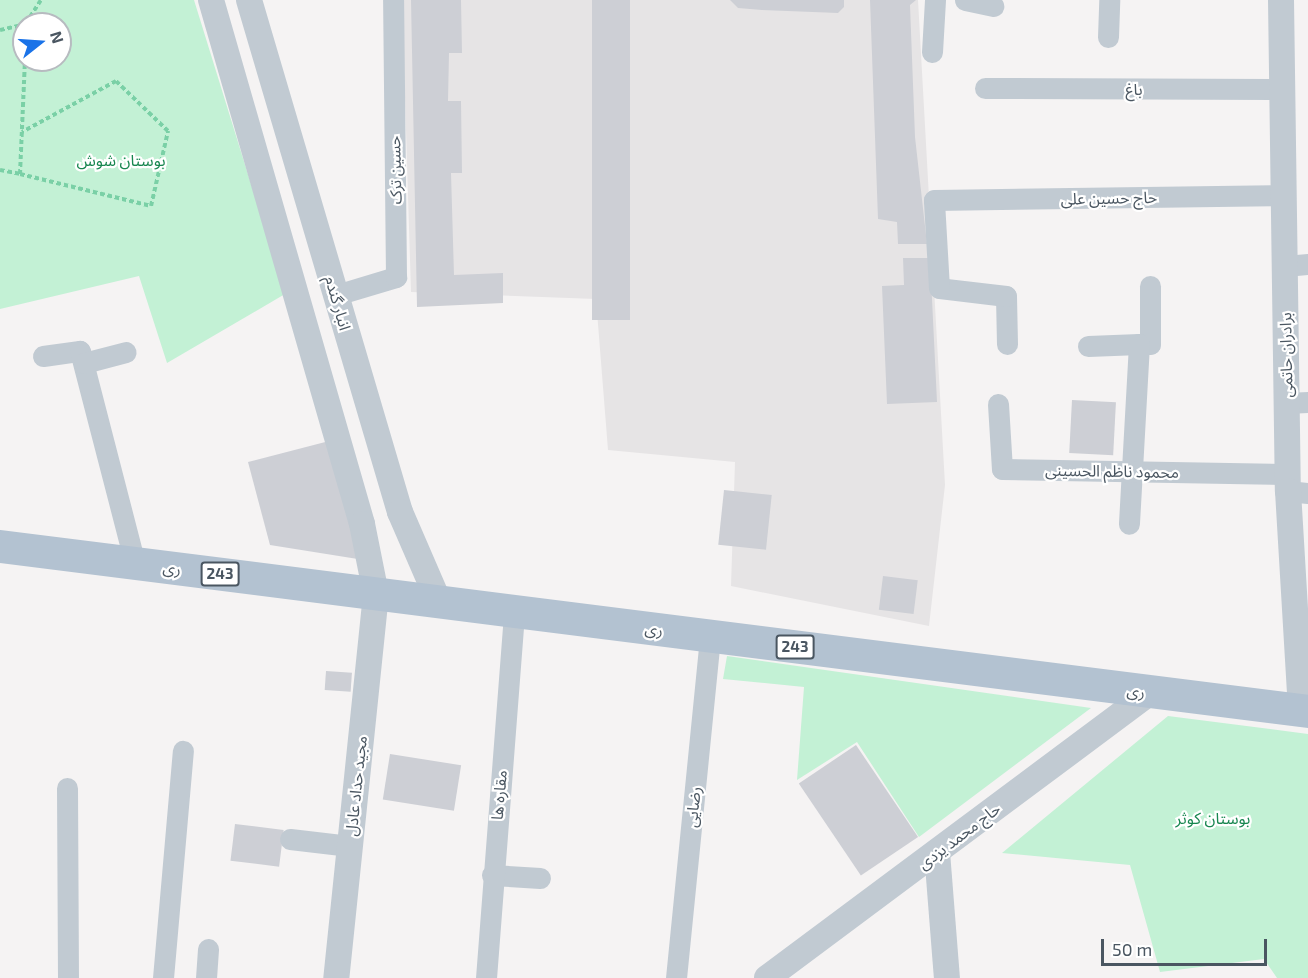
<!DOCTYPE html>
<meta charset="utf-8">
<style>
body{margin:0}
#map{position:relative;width:1308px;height:978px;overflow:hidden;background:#f5f3f3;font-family:"Exo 2","Noto Sans Arabic",sans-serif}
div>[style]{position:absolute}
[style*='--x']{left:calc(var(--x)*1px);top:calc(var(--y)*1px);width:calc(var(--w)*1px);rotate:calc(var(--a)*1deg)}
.education>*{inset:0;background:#e6e4e5}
.green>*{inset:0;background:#c3f1d5}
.building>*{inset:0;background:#cdcfd5;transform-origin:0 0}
.path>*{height:4px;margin-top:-2px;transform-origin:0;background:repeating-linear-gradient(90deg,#7ad0a6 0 4.5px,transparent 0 7.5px)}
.minor>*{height:21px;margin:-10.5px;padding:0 10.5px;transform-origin:10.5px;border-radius:10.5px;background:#c1cad2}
.tertiary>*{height:26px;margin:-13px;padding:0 13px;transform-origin:13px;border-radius:13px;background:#c1cad2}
.primary>*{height:33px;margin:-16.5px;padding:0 16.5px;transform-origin:16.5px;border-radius:16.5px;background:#b3c2d1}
span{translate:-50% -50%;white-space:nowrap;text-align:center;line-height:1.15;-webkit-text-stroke:4.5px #fff;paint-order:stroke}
.shield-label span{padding:2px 4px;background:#fff;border:2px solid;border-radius:4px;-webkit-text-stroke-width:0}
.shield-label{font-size:15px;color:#4a5661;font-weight:700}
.street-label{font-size:16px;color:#4a5661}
.park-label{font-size:16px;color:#17864f}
.north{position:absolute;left:12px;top:12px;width:60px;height:60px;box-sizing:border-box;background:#fff;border:2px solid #b7bbc0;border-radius:50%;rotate:73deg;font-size:16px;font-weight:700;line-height:24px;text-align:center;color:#4a5661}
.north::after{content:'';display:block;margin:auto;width:21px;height:27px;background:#1a73e8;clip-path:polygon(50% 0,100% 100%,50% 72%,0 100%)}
.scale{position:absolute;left:1101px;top:939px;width:166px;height:27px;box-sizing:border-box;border:3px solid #4a5661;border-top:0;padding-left:8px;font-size:18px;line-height:21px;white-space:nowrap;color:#4a5661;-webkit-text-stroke:4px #fff;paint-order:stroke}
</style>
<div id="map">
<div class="education">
<div style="clip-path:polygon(402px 0,918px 0,945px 485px,929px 626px,731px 586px,735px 462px,608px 450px,596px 299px,411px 292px)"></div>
</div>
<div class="green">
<div style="clip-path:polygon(evenodd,0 0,194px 0,285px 294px,167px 363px,139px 276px,0 309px,0 0,24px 24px,60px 24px,60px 60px,24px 60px,24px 24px)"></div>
<div style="clip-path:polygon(727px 656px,1091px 708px,919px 837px,857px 742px,797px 780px,804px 687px,723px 679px)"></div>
<div style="clip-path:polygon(1168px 716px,1308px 734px,1308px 978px,1277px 978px,1264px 959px,1160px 972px,1130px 865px,1002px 853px)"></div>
</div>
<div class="building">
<div style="clip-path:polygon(411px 0,461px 0,462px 53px,449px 53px,448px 101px,461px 101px,462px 173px,451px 173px,454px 275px,503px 273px,503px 303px,417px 307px)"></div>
<div style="left:592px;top:0;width:38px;height:320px"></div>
<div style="clip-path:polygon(730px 0,844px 0,844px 7px,838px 13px,762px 10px,738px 8px)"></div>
<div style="clip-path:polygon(870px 0,916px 0,910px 5px,915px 137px,927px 244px,898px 244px,897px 222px,878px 219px)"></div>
<div style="clip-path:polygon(903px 258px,930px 258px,937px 402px,887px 404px,882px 286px,904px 285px)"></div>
<div style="left:1072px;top:400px;width:44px;height:53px;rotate:3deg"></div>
<div style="clip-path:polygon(333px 440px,364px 560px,270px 545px,248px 462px)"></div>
<div style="left:724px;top:490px;width:48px;height:55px;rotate:6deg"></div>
<div style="left:883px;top:576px;width:35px;height:34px;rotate:7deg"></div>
<div style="left:326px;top:671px;width:26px;height:19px;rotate:4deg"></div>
<div style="left:856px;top:745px;width:111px;height:69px;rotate:56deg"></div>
<div style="left:390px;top:754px;width:72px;height:46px;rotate:9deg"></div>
<div style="left:235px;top:824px;width:49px;height:37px;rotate:7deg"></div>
</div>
<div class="path">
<div style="--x:26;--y:23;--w:27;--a:-57"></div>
<div style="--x:0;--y:30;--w:27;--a:-13"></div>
<div style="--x:0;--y:170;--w:20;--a:11"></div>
<div style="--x:20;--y:174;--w:114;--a:-87.5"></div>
<div style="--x:20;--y:174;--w:135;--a:13.7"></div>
<div style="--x:151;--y:206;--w:77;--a:-77.2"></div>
<div style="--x:168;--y:131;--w:72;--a:-136.1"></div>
<div style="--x:116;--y:81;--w:107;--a:151.5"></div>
</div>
<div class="minor">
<div style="--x:965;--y:0;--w:29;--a:12"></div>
<div style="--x:1108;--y:37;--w:37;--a:-88"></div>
<div style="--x:932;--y:52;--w:52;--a:-86.7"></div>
<div style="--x:985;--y:88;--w:297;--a:0.2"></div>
<div style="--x:1285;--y:266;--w:23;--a:-5"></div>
<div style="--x:336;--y:295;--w:63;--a:-16.7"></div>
<div style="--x:396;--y:277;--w:277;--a:-90.6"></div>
<div style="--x:1007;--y:344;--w:48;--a:-91.2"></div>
<div style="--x:1006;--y:296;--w:67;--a:-173.2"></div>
<div style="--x:939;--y:288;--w:88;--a:-93.3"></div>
<div style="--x:934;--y:200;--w:350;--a:-0.8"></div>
<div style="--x:1139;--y:344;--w:11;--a:0"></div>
<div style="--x:1150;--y:344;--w:58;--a:-90"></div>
<div style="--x:1088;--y:346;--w:51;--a:-2.2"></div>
<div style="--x:1139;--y:344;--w:180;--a:93.2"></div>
<div style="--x:43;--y:356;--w:37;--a:-8"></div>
<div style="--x:80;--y:351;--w:219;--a:75.5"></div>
<div style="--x:84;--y:363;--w:43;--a:-14.7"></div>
<div style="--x:1287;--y:403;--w:21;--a:-3"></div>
<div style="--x:998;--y:404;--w:65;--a:86.5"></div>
<div style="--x:1002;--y:469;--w:285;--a:1"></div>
<div style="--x:1288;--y:491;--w:20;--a:6"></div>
<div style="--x:67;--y:788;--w:190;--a:89.7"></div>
<div style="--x:290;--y:839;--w:60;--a:6.7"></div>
<div style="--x:492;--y:875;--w:48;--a:3.6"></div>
<div style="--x:163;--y:978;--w:228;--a:-85"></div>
<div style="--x:206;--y:978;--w:29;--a:-86"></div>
<div style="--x:486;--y:978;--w:367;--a:-85.6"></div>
<div style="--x:676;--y:978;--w:343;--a:-84.3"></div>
</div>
<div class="tertiary">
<div style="--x:211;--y:0;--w:545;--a:73.92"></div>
<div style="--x:362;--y:524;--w:71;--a:78.7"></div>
<div style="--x:376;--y:594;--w:386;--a:95.9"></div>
<div style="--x:249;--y:0;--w:534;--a:73.57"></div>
<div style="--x:400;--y:512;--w:98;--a:66.6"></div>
<div style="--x:1281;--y:0;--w:491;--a:89.2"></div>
<div style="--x:1288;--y:491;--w:219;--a:86.6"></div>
<div style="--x:937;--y:852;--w:126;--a:85.5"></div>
<div style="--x:767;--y:978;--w:477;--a:-36.7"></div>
</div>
<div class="primary">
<div style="--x:0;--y:546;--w:1318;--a:7.19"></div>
</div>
<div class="shield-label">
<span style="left:220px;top:574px">243</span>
<span style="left:795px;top:647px">243</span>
</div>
<div class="street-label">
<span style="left:1134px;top:89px">باغ</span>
<span style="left:395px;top:170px;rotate:-91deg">حسین ترک</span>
<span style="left:1109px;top:198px;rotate:-1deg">حاج حسین علی</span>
<span style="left:338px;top:303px;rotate:74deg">انبار گندم</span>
<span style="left:1286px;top:355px;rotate:-91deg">برادران حاتمی</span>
<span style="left:1112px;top:471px;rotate:1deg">محمود ناظم الحسینی</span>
<span style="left:172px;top:568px;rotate:7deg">ری</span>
<span style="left:654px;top:629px;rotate:7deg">ری</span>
<span style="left:1136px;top:691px;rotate:7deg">ری</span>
<span style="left:356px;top:786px;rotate:-84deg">مجید حداد عادل</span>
<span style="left:499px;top:795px;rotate:-85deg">مقاره ها</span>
<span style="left:693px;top:807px;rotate:-84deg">رضایی</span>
<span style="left:959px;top:836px;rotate:-37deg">حاج محمد یزدی</span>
</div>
<div class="park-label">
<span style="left:121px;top:160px">بوستان شوش</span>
<span style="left:1213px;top:818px">بوستان کوثر</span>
</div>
<div class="north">N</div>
<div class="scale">50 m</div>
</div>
